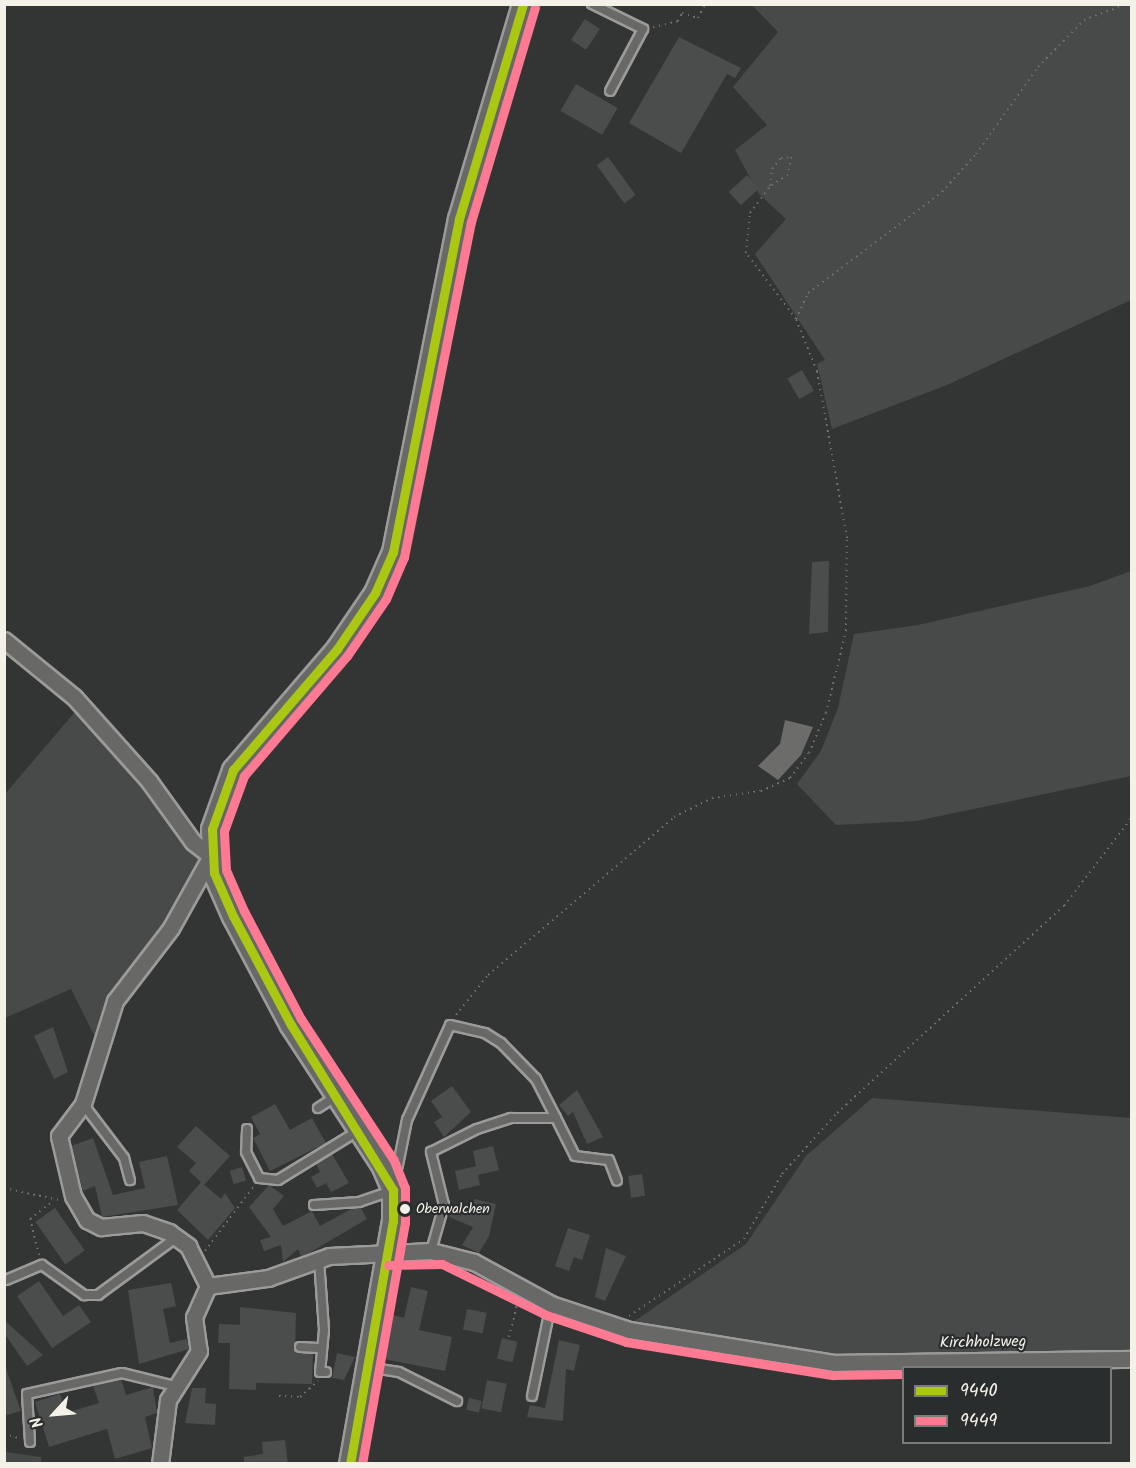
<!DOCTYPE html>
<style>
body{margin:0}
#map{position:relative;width:1136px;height:1468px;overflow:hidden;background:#333434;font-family:Kalam,sans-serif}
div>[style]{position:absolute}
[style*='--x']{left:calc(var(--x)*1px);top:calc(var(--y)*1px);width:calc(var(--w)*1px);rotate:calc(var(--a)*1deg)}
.green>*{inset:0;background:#484a49}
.water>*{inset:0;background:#6c6d6b}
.building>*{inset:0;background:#4b4c4c;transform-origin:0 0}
.path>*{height:2px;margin-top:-1px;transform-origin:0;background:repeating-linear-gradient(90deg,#6f706f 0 1.5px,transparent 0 6px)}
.roads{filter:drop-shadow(2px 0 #9b9b99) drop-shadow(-2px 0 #9b9b99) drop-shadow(0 2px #9b9b99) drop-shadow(0 -2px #9b9b99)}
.lane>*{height:8px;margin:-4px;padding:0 4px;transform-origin:4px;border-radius:4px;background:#686866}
.street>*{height:15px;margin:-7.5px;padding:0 7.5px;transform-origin:7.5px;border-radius:7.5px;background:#686866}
.secondary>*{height:21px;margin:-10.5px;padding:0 10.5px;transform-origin:10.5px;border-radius:10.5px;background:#686866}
.bus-1>*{height:9px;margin:-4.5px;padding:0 4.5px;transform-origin:4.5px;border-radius:4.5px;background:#aac811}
.bus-2>*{height:9px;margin:-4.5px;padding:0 4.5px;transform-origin:4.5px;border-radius:4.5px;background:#fe7a93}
.dots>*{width:16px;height:16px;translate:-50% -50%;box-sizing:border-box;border:3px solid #2a2d2e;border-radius:50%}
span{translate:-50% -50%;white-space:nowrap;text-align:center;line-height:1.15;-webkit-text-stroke:4.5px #2a2d2e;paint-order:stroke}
.bus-label{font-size:14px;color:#f4f1e8}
.left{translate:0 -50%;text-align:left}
.street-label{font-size:16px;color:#f4f1e8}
.frame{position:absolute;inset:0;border:6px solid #f4f1e8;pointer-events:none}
.legend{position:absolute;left:902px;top:1366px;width:210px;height:78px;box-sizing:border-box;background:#2a2d2e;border:2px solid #7b7b78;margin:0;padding:8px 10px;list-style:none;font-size:18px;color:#f4f1e8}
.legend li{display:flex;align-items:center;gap:12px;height:30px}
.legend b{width:30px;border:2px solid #7b7b78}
.north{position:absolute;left:24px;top:1384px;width:60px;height:60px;-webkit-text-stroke:4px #2a2d2e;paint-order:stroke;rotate:244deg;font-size:16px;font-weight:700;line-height:24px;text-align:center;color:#f4f1e8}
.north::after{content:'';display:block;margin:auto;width:21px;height:27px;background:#f4f1e8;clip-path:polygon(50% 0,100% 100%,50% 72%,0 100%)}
</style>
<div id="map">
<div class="green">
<div style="clip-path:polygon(752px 5px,1131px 5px,1131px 300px,947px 385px,832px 429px,817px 364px,825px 360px,755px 254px,786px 219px,759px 194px,735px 150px,767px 125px,733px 87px,778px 32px)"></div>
<div style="clip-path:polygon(1131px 571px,1131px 776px,916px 821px,836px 825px,797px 784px,821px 751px,838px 708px,854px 634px,918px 625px,1090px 586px)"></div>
<div style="clip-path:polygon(80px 706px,193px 839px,201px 863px,165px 934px,98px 1043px,71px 989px,5px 1018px,5px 794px)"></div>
<div style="clip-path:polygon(872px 1098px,1131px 1118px,1131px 1359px,860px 1363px,632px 1323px,746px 1244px,806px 1156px)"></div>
<div style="clip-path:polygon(5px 1452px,41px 1457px,41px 1463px,5px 1463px)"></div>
</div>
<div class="water">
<div style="clip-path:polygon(785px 720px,813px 727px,801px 755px,778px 780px,758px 766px,780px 744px)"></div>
</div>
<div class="building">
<div style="left:585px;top:19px;width:18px;height:25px;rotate:34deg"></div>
<div style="clip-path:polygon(679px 37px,741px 68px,735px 78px,727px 74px,681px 153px,629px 123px)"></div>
<div style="left:576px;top:84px;width:48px;height:31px;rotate:30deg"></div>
<div style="left:608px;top:157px;width:47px;height:14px;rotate:54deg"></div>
<div style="left:747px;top:175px;width:18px;height:25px;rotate:47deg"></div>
<div style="left:802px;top:370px;width:24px;height:17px;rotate:60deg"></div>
<div style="clip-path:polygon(829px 561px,828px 632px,809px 634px,812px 562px)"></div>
<div style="clip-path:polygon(53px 1027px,68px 1072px,54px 1079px,34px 1036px)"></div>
<div style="clip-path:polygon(452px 1086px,471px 1112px,444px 1137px,434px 1122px,442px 1117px,431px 1101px)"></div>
<div style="clip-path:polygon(577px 1090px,603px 1137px,587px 1144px,573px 1112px,568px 1116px,559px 1105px)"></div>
<div style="clip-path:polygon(275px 1104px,290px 1130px,312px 1118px,326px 1143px,270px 1171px,253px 1138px,260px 1134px,251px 1117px)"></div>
<div style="clip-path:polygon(196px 1126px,230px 1156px,204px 1185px,189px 1171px,196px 1163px,177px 1147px)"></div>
<div style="clip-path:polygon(93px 1138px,113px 1195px,145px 1188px,139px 1162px,167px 1156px,178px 1205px,102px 1217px,95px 1186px,83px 1191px,71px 1146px)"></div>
<div style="clip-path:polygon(493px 1146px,499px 1170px,478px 1175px,480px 1185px,459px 1190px,455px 1171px,476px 1166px,473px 1151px)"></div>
<div style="clip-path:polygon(332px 1154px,349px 1183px,331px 1192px,326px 1183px,317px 1188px,311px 1177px,320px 1172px,316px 1164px)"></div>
<div style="left:242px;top:1167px;width:14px;height:13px;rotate:73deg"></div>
<div style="left:642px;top:1174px;width:22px;height:14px;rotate:82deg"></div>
<div style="clip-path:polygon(201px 1182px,221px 1199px,225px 1193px,235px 1208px,208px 1240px,177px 1210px)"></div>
<div style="clip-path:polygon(269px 1185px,284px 1196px,273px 1209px,283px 1226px,312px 1211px,320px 1226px,353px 1208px,361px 1208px,367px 1219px,309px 1253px,301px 1256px,298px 1249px,283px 1262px,281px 1245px,264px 1251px,260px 1240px,271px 1237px,249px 1207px)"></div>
<div style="clip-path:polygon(474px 1199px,496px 1204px,489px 1236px,479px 1253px,462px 1245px,473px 1227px,449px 1217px,452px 1206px,471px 1212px)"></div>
<div style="left:55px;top:1208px;width:52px;height:24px;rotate:55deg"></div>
<div style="clip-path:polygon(568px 1228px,590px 1235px,582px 1260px,574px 1257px,569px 1271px,555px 1266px)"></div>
<div style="clip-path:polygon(606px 1248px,626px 1256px,605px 1301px,595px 1297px)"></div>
<div style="clip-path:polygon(39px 1281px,63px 1316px,79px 1305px,91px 1322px,52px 1348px,17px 1296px)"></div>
<div style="clip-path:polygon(171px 1283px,176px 1306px,163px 1309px,170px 1343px,187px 1339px,189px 1349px,139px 1364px,128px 1290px)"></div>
<div style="clip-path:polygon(411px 1287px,428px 1291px,419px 1330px,452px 1337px,445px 1371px,384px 1359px,393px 1315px,404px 1318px)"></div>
<div style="clip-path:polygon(240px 1307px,296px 1313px,295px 1353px,313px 1354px,312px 1384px,256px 1383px,256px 1390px,229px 1389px,230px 1343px,218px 1343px,219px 1324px,240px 1325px)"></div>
<div style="left:467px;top:1309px;width:20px;height:21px;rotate:11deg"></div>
<div style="clip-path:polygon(4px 1320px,43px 1355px,27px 1366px,4px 1333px)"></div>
<div style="left:502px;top:1338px;width:16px;height:21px;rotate:14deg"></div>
<div style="clip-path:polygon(559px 1340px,580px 1345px,574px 1371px,566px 1369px,563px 1421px,527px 1417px,530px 1405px,545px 1408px)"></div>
<div style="clip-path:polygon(337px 1353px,355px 1357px,344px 1380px,332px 1378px)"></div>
<div style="clip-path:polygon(4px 1363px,21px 1411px,7px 1415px,4px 1407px)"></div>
<div style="clip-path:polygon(121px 1379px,126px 1395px,153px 1387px,157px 1413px,145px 1417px,152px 1448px,115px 1459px,107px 1429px,49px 1447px,35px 1402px,60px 1394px,66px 1413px,99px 1403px,93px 1386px)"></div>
<div style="left:487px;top:1380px;width:20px;height:29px;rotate:11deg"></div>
<div style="clip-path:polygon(192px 1388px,206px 1388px,205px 1403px,216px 1404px,215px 1425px,185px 1423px)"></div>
<div style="left:469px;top:1398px;width:13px;height:12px;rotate:13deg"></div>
<div style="clip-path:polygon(285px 1440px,288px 1464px,244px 1464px,244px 1457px,263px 1454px,262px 1442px)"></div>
</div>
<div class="path">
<div style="--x:653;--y:27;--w:26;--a:-13"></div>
<div style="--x:678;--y:21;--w:9;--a:-63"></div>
<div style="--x:682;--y:13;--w:17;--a:17"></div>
<div style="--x:698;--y:18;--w:16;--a:-63"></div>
<div style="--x:796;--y:319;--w:29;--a:-65"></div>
<div style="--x:808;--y:293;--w:168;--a:-37"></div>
<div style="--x:942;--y:192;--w:51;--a:-48.2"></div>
<div style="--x:976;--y:154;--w:107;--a:-54.5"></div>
<div style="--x:1038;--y:67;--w:66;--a:-45.6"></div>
<div style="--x:1084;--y:20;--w:45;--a:-20.9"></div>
<div style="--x:456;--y:1015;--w:51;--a:-51.3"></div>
<div style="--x:488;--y:975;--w:244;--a:-40.3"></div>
<div style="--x:674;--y:817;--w:42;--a:-26.6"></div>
<div style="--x:712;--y:798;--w:49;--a:-8.1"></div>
<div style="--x:761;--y:791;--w:32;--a:-24"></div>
<div style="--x:790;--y:778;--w:31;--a:-53"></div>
<div style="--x:809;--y:753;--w:43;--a:-67"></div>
<div style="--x:826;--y:713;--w:84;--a:-76.3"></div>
<div style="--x:846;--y:631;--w:93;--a:-89.4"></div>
<div style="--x:847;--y:538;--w:170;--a:-100.2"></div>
<div style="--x:817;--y:371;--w:56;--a:-112"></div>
<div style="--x:796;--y:319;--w:83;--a:-127.1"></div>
<div style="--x:746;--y:253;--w:40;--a:-84.3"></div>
<div style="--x:750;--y:213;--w:34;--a:-53"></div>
<div style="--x:770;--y:186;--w:17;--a:-83"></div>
<div style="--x:772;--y:169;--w:14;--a:-51"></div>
<div style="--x:781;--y:158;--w:10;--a:-6"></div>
<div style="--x:791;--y:157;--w:18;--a:99"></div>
<div style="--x:788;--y:175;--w:21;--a:149"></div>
<div style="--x:4;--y:1188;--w:56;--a:12.3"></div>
<div style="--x:205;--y:1251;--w:81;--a:-53"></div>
<div style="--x:39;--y:1255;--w:37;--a:-104"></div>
<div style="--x:30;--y:1219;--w:28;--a:-38"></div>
<div style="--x:629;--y:1316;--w:138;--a:-33.8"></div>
<div style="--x:744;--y:1239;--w:75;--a:-59.7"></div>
<div style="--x:782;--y:1174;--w:82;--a:-48"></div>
<div style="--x:837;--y:1113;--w:307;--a:-42.4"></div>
<div style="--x:1064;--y:906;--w:112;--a:-52.6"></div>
<div style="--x:509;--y:1337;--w:36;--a:-76"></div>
<div style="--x:279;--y:1396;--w:21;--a:3"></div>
<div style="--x:300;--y:1397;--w:24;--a:-42"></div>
<div style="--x:4;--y:1434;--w:16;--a:15"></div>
</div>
<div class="roads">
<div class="lane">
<div style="--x:592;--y:4;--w:57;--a:26.1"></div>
<div style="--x:643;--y:29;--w:70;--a:118"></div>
<div style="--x:83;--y:1104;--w:68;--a:52.8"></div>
<div style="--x:124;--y:1158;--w:23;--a:75"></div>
<div style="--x:318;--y:1108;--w:20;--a:-33"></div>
<div style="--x:247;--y:1129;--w:23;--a:92"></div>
<div style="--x:246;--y:1152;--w:29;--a:63"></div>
<div style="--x:259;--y:1178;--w:19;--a:6"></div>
<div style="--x:278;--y:1180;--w:94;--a:-31.5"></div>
<div style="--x:389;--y:1175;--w:13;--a:-48"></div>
<div style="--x:398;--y:1165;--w:46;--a:-78.7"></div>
<div style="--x:407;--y:1120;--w:104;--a:-65.6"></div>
<div style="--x:450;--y:1025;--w:36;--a:13"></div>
<div style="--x:485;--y:1033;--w:19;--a:32"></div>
<div style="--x:501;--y:1043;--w:50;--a:45.8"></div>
<div style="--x:536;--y:1079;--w:44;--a:62.9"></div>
<div style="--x:314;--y:1205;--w:45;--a:-3.8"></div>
<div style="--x:359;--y:1202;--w:34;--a:-19"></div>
<div style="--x:431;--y:1251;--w:48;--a:-74.2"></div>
<div style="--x:444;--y:1205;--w:55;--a:-103.8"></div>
<div style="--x:431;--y:1152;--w:51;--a:-26.6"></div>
<div style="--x:477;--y:1129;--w:36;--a:-18"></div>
<div style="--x:511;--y:1118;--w:45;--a:0"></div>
<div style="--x:556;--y:1118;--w:42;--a:63.4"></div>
<div style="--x:575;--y:1156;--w:34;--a:7"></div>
<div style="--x:609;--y:1160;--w:22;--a:69"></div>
<div style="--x:319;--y:1260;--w:70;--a:85.9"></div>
<div style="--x:324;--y:1330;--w:42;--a:95.4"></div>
<div style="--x:320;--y:1372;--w:6;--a:0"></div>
<div style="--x:6;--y:1280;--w:39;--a:-23"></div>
<div style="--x:42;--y:1265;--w:52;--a:35.5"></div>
<div style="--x:84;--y:1295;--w:14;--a:0"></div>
<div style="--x:98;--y:1295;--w:98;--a:-36.3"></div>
<div style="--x:300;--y:1347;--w:22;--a:3"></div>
<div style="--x:367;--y:1367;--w:32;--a:9"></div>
<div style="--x:399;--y:1372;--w:65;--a:26.6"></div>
<div style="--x:532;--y:1396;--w:94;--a:-78.3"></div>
<div style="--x:30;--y:1442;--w:48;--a:-93.6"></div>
<div style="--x:27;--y:1394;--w:97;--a:-12.5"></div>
<div style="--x:122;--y:1373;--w:55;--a:13.8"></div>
</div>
<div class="street">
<div style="--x:4;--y:640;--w:90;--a:39.2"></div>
<div style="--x:74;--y:697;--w:113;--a:48.2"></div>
<div style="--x:149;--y:781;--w:75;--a:54.2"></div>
<div style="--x:193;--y:842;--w:23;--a:38"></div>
<div style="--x:211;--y:856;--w:82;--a:119.1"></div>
<div style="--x:171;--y:928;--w:92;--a:127.5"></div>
<div style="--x:115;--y:1001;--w:108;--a:107.3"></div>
<div style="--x:83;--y:1104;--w:40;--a:127"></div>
<div style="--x:59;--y:1136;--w:62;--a:76.9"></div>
<div style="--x:73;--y:1196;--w:28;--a:60"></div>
<div style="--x:87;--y:1220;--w:16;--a:27"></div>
<div style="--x:101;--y:1227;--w:42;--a:-5.4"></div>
<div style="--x:143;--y:1223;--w:28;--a:19"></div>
<div style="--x:169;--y:1232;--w:24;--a:36"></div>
<div style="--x:188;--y:1246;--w:45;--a:63.4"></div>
<div style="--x:208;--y:1286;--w:34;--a:114"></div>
<div style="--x:194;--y:1317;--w:34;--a:82"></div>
<div style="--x:199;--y:1351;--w:58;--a:122.3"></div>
<div style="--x:168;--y:1400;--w:64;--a:97.1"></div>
<div style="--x:208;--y:1286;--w:61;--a:-7.6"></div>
<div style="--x:268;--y:1278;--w:65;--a:-19.8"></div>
<div style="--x:329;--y:1256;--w:102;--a:-2.8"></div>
<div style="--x:431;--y:1251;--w:44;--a:14.3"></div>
<div style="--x:474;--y:1262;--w:88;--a:28.6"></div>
<div style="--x:551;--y:1304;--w:82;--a:18.4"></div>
<div style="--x:629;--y:1330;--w:209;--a:9.1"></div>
<div style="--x:835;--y:1363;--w:297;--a:-0.8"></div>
</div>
<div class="secondary">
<div style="--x:350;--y:1464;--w:247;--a:-80"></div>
<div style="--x:393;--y:1221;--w:31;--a:-90"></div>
<div style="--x:393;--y:1190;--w:26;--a:-113"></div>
<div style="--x:383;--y:1166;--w:168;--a:-123.1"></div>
<div style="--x:291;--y:1025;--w:123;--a:-118"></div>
<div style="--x:233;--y:916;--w:47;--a:-113.8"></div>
<div style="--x:214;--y:873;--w:44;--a:-92.6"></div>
<div style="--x:212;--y:829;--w:63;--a:-70.4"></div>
<div style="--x:233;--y:770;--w:160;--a:-49.3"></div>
<div style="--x:337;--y:649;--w:68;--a:-55.8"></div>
<div style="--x:375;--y:593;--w:45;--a:-66.3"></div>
<div style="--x:393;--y:552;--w:339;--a:-78.8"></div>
<div style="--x:459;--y:219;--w:224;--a:-73.4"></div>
</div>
</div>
<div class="bus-1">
<div style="--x:350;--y:1464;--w:247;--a:-80"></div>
<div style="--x:393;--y:1221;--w:31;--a:-90"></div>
<div style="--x:393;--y:1190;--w:194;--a:-121.7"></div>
<div style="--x:291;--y:1025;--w:123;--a:-118"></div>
<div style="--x:233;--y:916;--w:47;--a:-113.8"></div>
<div style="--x:214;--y:873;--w:44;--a:-92.6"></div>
<div style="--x:212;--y:829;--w:63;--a:-70.4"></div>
<div style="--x:233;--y:770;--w:160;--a:-49.3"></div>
<div style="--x:337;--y:649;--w:68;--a:-55.8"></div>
<div style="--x:375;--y:593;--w:45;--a:-66.3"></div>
<div style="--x:393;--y:552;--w:339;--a:-78.8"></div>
<div style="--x:459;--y:219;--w:224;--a:-73.4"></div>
</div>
<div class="bus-2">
<div style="--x:388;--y:1265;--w:54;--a:-1.1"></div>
<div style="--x:442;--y:1264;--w:116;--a:26.1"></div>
<div style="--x:546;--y:1315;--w:84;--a:18.6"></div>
<div style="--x:626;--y:1342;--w:210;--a:9.1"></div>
<div style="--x:833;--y:1375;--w:71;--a:-0.8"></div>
<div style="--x:362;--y:1464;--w:245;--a:-79.9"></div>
<div style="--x:405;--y:1223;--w:35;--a:-90"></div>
<div style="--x:405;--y:1188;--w:31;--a:-112"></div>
<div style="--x:393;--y:1159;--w:168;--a:-123.3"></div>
<div style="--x:301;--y:1019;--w:122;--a:-117.8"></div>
<div style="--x:244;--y:911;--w:45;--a:-113.7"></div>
<div style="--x:226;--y:870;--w:39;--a:-93"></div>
<div style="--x:224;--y:831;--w:59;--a:-70"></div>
<div style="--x:244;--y:776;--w:158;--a:-49.4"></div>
<div style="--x:347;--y:656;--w:69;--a:-55.6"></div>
<div style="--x:386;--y:599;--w:46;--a:-66.8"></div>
<div style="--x:404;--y:557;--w:342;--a:-78.7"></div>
<div style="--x:471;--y:222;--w:224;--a:-73.4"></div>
</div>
<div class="dots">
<div style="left:405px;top:1209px;background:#f4f1e8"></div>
</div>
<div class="bus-label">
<span class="left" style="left:416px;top:1209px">Oberwalchen</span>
</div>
<div class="street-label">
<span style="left:983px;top:1343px;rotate:-1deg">Kirchholzweg</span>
</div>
<div class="frame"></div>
<ul class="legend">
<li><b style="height:8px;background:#aac811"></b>9440</li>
<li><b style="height:8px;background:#fe7a93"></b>9449</li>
</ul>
<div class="north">N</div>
</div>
